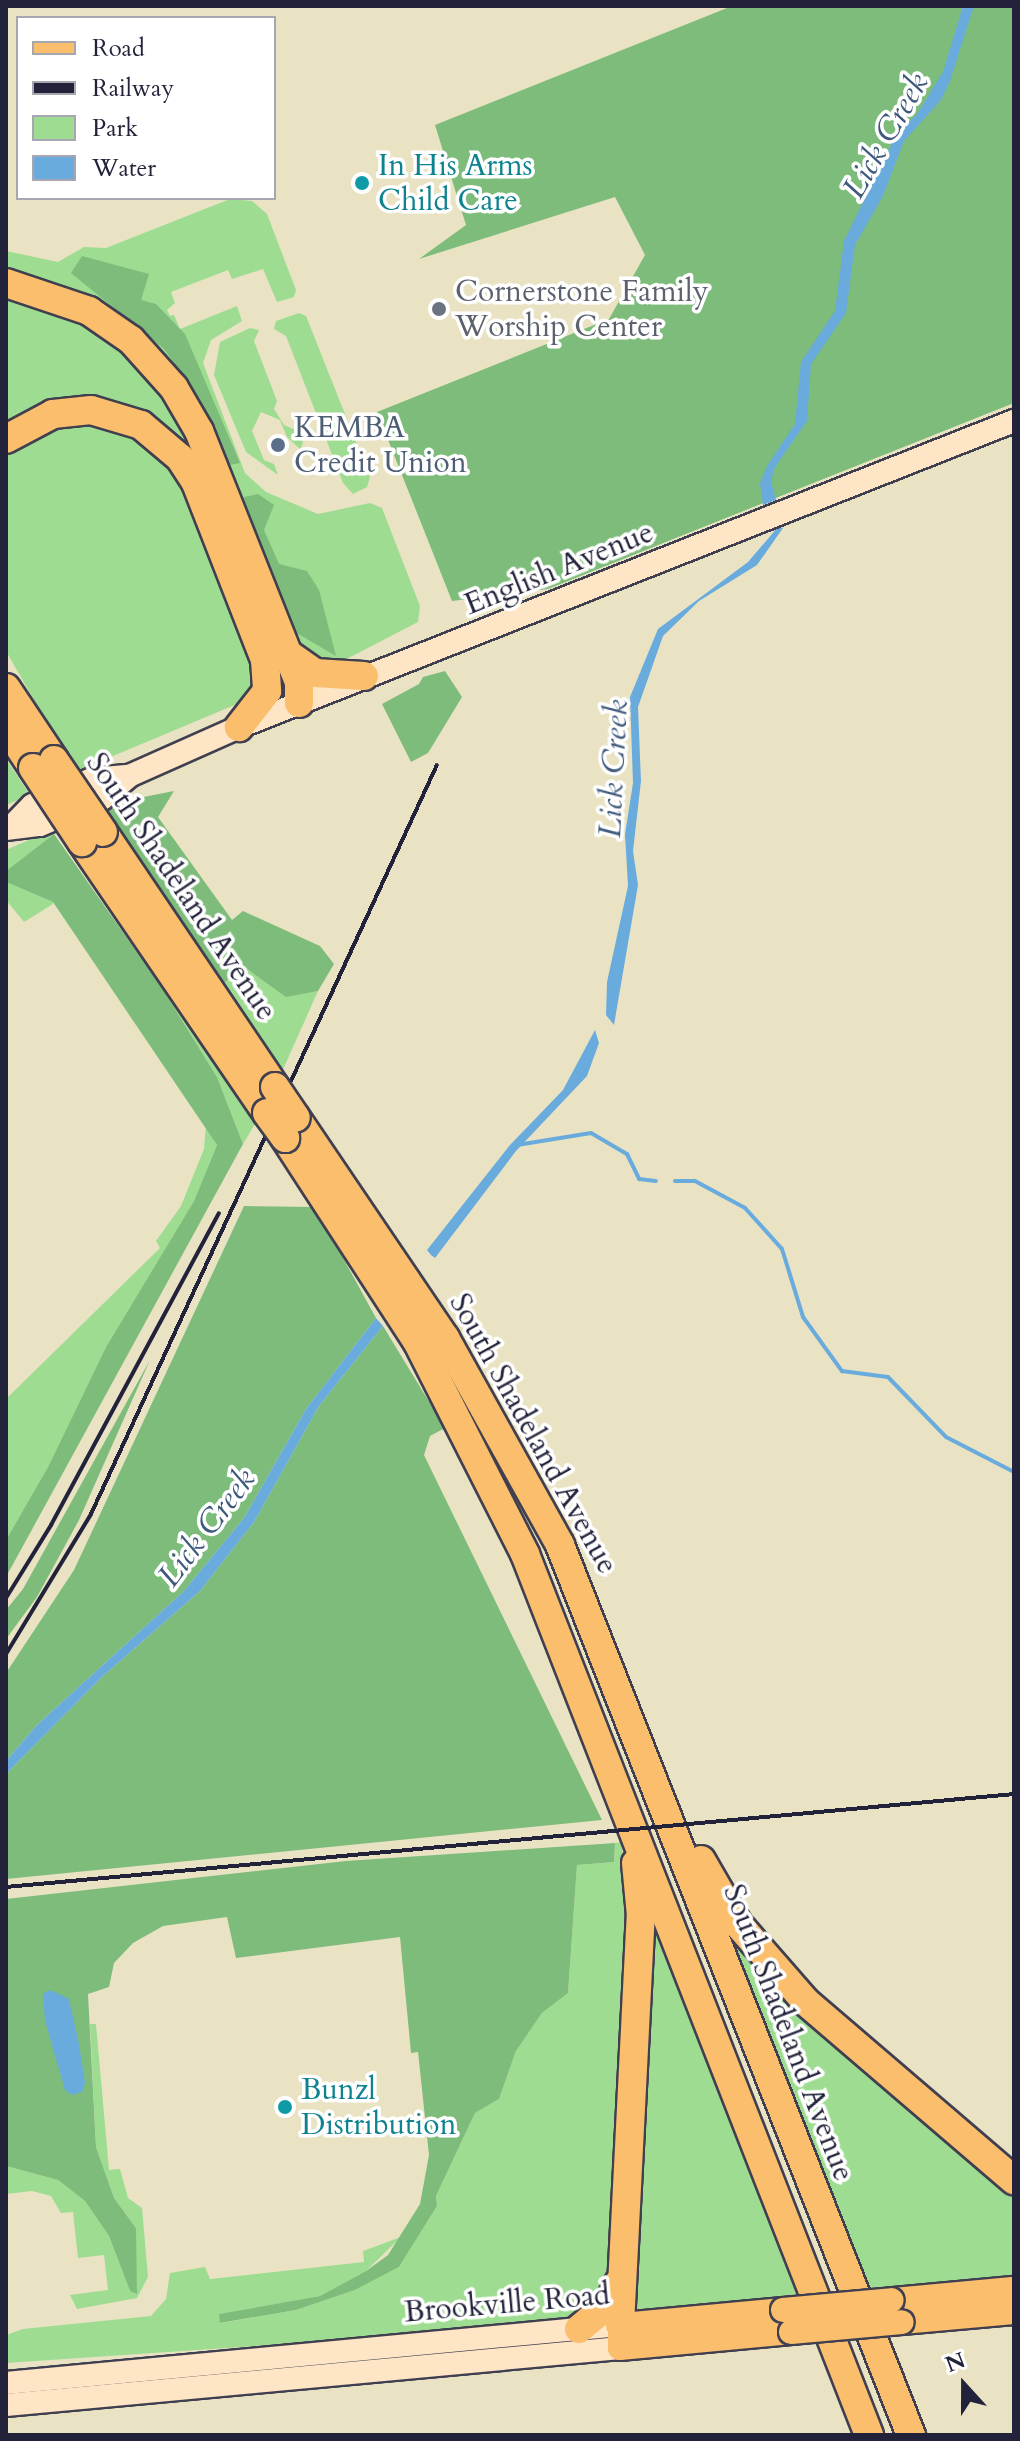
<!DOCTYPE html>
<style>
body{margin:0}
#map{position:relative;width:1020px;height:2441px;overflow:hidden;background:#e9e3c4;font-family:Cardo,serif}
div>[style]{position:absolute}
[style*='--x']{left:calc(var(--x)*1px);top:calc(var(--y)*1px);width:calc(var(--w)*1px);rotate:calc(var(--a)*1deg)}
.green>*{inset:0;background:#9edc91}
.forest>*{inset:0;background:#7ebc7b}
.water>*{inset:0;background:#69abdd}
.stream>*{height:4px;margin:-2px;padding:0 2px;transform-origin:2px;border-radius:2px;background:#69abdd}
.roads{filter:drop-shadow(2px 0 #403f50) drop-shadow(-2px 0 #403f50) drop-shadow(0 2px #403f50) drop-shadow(0 -2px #403f50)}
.secondary>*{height:22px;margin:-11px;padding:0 11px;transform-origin:11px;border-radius:11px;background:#fde5c5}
.primary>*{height:24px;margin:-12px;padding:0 12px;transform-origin:12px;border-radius:12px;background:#fabe6d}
.highway>*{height:28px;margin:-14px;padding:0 14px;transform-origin:14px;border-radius:14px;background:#fabe6d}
.rail>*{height:4px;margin:-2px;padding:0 2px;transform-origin:2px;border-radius:2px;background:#22223b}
.bridges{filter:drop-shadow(2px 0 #403f50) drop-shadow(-2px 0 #403f50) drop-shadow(0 2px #403f50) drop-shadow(0 -2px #403f50)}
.primary-bridge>*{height:24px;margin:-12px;padding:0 12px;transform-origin:12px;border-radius:12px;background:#fabe6d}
.highway-bridge>*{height:28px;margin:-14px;padding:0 14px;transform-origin:14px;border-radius:14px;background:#fabe6d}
.dots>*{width:22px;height:22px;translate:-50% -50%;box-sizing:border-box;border:4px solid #fff;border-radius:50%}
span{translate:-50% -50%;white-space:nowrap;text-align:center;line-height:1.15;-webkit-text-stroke:7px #fff;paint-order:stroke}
.culture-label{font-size:30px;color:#0d838f}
.left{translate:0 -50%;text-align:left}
.worship-label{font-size:30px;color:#5b616d}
.service-label{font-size:30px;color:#4e5e75}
.street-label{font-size:30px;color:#22223b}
.water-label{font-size:32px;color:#3e597c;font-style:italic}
.frame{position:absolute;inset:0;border:8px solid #22223b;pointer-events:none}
.legend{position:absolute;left:16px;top:16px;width:260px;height:184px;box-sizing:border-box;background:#fff;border:2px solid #a7a7b1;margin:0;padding:10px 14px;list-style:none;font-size:24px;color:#22223b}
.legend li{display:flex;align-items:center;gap:16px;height:40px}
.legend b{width:40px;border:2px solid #a7a7b1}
.north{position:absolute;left:924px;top:2345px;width:80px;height:80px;-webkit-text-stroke:6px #fff;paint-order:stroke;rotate:339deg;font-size:22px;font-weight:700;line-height:32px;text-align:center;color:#22223b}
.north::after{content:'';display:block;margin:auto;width:28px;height:36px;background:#22223b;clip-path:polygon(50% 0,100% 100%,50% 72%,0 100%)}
</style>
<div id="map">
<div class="green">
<div style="clip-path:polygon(230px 199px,252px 201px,267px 214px,296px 290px,294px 297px,277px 302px,263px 269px,232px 279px,228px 270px,171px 292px,175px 303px,167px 310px,170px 316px,174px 315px,180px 329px,237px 306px,242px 321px,211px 340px,203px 363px,245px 473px,266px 492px,318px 514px,370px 503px,382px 508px,420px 606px,418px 622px,337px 664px,301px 658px,163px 363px,6px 274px,6px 251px,58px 262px,84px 247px,106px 248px)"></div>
<div style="clip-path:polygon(6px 288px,84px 314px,173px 397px,231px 536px,128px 409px,6px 430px)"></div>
<div style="clip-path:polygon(299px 313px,306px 316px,370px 477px,367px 487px,353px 494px,343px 483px,286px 336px,274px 329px,276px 321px)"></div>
<div style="clip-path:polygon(250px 328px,259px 330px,254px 341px,277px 401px,274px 409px,284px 425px,298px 431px,303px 443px,300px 449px,287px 437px,280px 420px,261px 412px,252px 431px,264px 460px,274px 464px,278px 475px,246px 452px,214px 375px,220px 342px)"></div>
<div style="clip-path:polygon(118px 423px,177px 464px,252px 651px,255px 687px,244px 701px,75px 772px,6px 651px,6px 452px,51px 426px)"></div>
<div style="clip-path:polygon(6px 759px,30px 795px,6px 805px)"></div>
<div style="clip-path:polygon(52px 830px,54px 834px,6px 871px,6px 850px)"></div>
<div style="clip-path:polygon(6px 882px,53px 902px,53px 904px,24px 922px,6px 900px)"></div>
<div style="clip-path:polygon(243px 966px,286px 996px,318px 991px,281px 1074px,222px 985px)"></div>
<div style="clip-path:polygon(162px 988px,258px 1119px,243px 1144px,217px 1077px)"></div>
<div style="clip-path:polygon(206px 1125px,217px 1145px,194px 1201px,106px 1347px,48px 1467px,6px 1540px,6px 1399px,160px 1248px,156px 1241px,181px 1206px,204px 1149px)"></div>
<div style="clip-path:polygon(621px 1842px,630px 1905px,612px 2273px,582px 2315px,476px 2331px,6px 2363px,6px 2335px,23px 2329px,151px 2316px,166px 2299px,170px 2273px,205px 2267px,210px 2279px,364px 2262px,363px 2251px,401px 2237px,366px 2271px,320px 2296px,220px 2314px,221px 2323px,296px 2310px,355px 2290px,399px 2267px,437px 2206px,436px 2196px,475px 2113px,499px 2099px,516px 2051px,542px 2013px,568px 1993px,577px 1865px,614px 1862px,615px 1843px)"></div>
<div style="clip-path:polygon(702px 1877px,1014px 2194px,1014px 2279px,865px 2288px)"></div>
<div style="clip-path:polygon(648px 1906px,800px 2295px,630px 2312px)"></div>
<div style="clip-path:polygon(90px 2024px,96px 2024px,109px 2170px,120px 2169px,128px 2198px,142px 2208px,148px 2277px,137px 2298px,77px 2309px,70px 2295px,108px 2290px,104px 2255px,78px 2258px,73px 2212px,61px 2213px,51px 2196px,32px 2191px,6px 2194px,6px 2166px,58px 2180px,85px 2201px,109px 2236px,130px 2291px,136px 2228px,114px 2198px,96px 2147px)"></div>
</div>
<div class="forest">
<div style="clip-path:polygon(732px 6px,1014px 6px,1014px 403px,548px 589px,452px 601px,377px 412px,609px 319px,645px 255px,615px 197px,419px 259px,466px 225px,435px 125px)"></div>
<div style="clip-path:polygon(82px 256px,149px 274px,141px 300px,156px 304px,185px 334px,240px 463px,224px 466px,200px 399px,164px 349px,71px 273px)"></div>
<div style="clip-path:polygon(258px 494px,274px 505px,264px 530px,279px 564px,307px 571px,319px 590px,336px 656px,288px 628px,240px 507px,244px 497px)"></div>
<div style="clip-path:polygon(445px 671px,462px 697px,428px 753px,411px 762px,382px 704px,419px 684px,423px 677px)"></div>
<div style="clip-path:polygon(174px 791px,158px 817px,232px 920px,243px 911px,320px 946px,334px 964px,318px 991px,286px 997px,243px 966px,222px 985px,98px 806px)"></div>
<div style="clip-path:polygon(54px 834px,162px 988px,217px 1077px,243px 1144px,6px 1577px,6px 1540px,48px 1467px,106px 1347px,194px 1201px,217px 1145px,53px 902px,6px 882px,6px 871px)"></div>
<div style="clip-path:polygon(244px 1206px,315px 1207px,376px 1318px,306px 1409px,244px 1518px,183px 1592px,37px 1725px,6px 1761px,6px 1673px,74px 1570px)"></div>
<div style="clip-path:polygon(383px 1326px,445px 1428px,430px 1436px,424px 1455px,602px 1820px,6px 1879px,6px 1774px,103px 1676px,200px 1591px,254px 1522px,319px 1406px)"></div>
<div style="clip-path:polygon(150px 1360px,79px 1520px,37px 1597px,6px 1639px,6px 1610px,23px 1589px)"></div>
<div style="clip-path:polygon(615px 1843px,614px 1862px,577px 1865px,568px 1993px,542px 2013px,516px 2051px,499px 2099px,475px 2113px,436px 2196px,437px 2206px,399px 2267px,355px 2290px,296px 2310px,220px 2323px,219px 2314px,320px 2296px,366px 2271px,388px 2255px,420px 2204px,429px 2155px,418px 2052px,411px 2053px,400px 1937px,236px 1958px,227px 1917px,163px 1926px,133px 1943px,114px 1963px,109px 1987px,88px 1994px,96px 2147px,114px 2198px,136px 2228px,137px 2294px,130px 2291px,109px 2236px,85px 2201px,58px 2180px,6px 2166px,6px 1899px,346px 1861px)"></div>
</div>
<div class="water">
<div style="clip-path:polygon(963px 6px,974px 6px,950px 81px,941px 100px,904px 141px,883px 196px,855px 245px,846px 313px,811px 364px,807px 421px,775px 467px,771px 481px,776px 500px,763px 505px,760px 484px,767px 466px,795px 424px,801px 362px,835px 311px,844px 241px,896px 135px,917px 114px,943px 72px)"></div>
<div style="clip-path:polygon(778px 527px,783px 528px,757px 565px,699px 601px,663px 636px,638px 707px,641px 781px,633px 851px,638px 885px,614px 1025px,606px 1015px,607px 982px,628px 886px,625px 834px,633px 783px,630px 697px,658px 629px,748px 562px)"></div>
<div style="clip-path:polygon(595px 1030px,599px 1043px,587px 1076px,516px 1151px,435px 1258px,431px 1255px,427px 1250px,510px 1145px,563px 1090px)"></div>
<div style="clip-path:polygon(376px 1318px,383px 1326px,319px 1406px,254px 1522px,200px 1591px,103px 1676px,6px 1774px,6px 1761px,37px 1725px,183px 1592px,244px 1518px,306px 1409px)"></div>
<div style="clip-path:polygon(50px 1990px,69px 1999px,79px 2044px,85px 2083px,82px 2092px,72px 2095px,65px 2090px,45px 2021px,43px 1994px)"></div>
</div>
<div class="stream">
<div style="--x:517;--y:1145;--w:75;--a:-9.2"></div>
<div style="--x:591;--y:1133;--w:42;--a:30.3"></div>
<div style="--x:627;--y:1154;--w:28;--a:64"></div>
<div style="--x:639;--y:1179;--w:17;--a:7"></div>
<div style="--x:675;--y:1181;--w:20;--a:0"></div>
<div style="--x:695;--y:1181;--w:57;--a:28.4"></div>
<div style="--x:745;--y:1208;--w:55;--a:47.9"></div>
<div style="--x:782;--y:1249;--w:71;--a:72.8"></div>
<div style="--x:803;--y:1317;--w:67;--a:54.2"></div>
<div style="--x:842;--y:1371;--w:46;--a:7.4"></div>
<div style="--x:888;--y:1377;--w:83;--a:46"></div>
<div style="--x:946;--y:1437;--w:76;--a:27.2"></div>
</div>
<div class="roads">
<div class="secondary">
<div style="--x:11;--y:827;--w:30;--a:-46"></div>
<div style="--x:32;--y:805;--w:65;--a:-23.4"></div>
<div style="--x:92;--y:779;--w:37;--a:-5"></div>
<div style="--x:6;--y:829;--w:34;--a:-7"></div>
<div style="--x:40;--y:825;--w:67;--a:-22.8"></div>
<div style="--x:102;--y:799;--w:35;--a:-40"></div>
<div style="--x:129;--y:776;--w:120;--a:-24"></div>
<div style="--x:239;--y:727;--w:833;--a:-21.55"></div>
<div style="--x:6;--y:2383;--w:617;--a:-5.4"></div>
<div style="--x:6;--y:2405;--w:617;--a:-5.3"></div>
</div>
<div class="primary">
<div style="--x:892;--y:2300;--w:122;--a:-5.2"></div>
<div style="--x:783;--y:2310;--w:164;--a:174.7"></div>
<div style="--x:620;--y:2325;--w:23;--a:90"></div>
<div style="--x:620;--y:2348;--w:172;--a:-5.3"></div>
<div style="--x:902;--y:2322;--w:112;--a:-5.1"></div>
</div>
<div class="highway">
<div style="--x:6;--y:283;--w:88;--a:18.6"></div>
<div style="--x:89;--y:311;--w:51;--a:34.6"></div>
<div style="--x:131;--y:340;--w:64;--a:48.1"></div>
<div style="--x:174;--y:388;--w:50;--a:59.8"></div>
<div style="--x:199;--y:431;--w:270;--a:68.3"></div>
<div style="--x:299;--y:682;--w:21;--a:90"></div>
<div style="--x:6;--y:439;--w:53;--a:-28"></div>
<div style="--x:53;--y:414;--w:38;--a:-6"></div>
<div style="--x:91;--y:410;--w:52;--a:16.7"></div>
<div style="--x:141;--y:425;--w:51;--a:40.2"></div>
<div style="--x:180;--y:458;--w:30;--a:57"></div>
<div style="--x:196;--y:483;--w:190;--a:68.7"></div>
<div style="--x:265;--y:660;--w:31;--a:86"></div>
<div style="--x:267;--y:691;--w:46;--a:127.9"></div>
<div style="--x:288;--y:654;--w:33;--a:35"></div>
<div style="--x:315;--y:673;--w:49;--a:3.5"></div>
<div style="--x:6;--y:688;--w:87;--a:56.3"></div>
<div style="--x:6;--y:727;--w:49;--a:56.6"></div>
<div style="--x:103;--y:832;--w:308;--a:56"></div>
<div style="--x:82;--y:842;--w:328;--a:55.7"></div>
<div style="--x:296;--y:1118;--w:266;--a:55.9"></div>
<div style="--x:445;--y:1338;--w:237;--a:60.9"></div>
<div style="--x:560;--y:1545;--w:957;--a:68.48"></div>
<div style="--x:285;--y:1138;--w:242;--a:57"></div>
<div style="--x:417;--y:1341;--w:239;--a:63.1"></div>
<div style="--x:525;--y:1554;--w:946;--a:68.67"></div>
<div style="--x:701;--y:1860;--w:74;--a:60"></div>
<div style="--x:738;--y:1924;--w:103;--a:48.9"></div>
<div style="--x:806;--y:2002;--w:274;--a:40.6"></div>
<div style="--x:620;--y:2325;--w:410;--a:-87.1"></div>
<div style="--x:641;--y:1916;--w:53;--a:-95.4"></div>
<div style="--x:579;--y:2329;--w:38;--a:-40"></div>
<div style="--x:608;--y:2305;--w:25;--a:-64"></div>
</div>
</div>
<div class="rail">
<div style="--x:6;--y:1598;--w:86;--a:-58.3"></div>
<div style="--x:51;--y:1525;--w:354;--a:-61.7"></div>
<div style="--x:6;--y:1654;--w:164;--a:-58.7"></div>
<div style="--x:91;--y:1514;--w:825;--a:-65.21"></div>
<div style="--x:6;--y:1887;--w:1012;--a:-5.27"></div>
</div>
<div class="bridges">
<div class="primary-bridge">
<div style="--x:783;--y:2310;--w:109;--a:-5.2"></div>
<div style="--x:791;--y:2332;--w:111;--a:-5.1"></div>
</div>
<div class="highway-bridge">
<div style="--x:54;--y:760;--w:87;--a:55.8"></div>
<div style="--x:33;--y:768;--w:89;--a:56.5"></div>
<div style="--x:275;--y:1087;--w:37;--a:56"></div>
<div style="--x:267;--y:1113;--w:31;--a:54"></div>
</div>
</div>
<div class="dots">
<div style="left:362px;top:183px;background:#0f9aa8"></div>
<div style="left:439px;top:309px;background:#6b7280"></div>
<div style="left:278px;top:445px;background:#5c6f8a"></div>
<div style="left:285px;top:2107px;background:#0f9aa8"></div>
</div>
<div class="culture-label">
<span class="left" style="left:378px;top:183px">In His Arms<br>Child Care</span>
<span class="left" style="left:301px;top:2107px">Bunzl<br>Distribution</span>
</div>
<div class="worship-label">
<span class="left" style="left:455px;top:309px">Cornerstone Family<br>Worship Center</span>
</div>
<div class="service-label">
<span class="left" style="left:294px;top:445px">KEMBA<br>Credit Union</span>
</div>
<div class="street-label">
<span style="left:559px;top:569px;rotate:-22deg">English Avenue</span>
<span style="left:181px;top:887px;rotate:56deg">South Shadeland Avenue</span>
<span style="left:533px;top:1434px;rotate:61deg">South Shadeland Avenue</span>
<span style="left:788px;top:2033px;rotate:69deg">South Shadeland Avenue</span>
<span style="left:507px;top:2304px;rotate:-5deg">Brookville Road</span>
</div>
<div class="water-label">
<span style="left:886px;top:136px;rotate:-60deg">Lick Creek</span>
<span style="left:614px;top:769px;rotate:-87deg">Lick Creek</span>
<span style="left:207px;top:1528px;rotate:-53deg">Lick Creek</span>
</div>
<div class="frame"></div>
<ul class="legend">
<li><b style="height:10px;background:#fabe6d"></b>Road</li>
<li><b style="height:10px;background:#22223b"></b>Railway</li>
<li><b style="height:22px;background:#9edc91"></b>Park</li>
<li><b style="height:22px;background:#69abdd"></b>Water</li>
</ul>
<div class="north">N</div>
</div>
